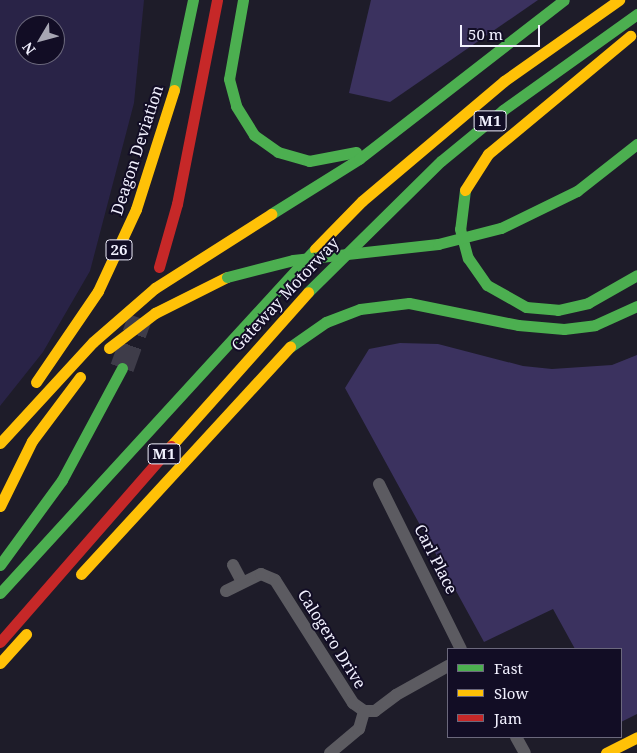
<!DOCTYPE html>
<style>
body{margin:0}
#map{position:relative;width:637px;height:753px;overflow:hidden;background:#1e1c29;font-family:"Noto Serif",serif}
div>[style]{position:absolute}
[style*='--x']{left:calc(var(--x)*1px);top:calc(var(--y)*1px);width:calc(var(--w)*1px);rotate:calc(var(--a)*1deg)}
.green>*{inset:0;background:#292347}
.forest>*{inset:0;background:#3b325f}
.highway-tunnel>*{height:24px;margin-top:-12px;transform-origin:0;background:repeating-linear-gradient(90deg,#3e3c49 0 24px,transparent 0 36px)}
.street>*{height:12px;margin:-6px;padding:0 6px;transform-origin:6px;border-radius:6px;background:#5c5b61}
.fast>*{height:11px;margin:-5.5px;padding:0 5.5px;transform-origin:5.5px;border-radius:5.5px;background:#4caf50}
.slow>*{height:11px;margin:-5.5px;padding:0 5.5px;transform-origin:5.5px;border-radius:5.5px;background:#ffc107}
.jam>*{height:11px;margin:-5.5px;padding:0 5.5px;transform-origin:5.5px;border-radius:5.5px;background:#c62828}
.fast-bridge>*{height:11px;margin:-5.5px;padding:0 5.5px;transform-origin:5.5px;border-radius:5.5px;background:#4caf50}
span{translate:-50% -50%;white-space:nowrap;text-align:center;line-height:1.15;-webkit-text-stroke:4px #120d25;paint-order:stroke}
.shield-label span{padding:1px 4px;background:#120d25;border:1px solid;border-radius:4px;-webkit-text-stroke-width:0}
.shield-label{font-size:15px;color:#f1f0fe;font-weight:700}
.street-label{font-size:16px;color:#f1f0fe}
.legend{position:absolute;left:447px;top:648px;width:175px;height:90px;box-sizing:border-box;background:#120d25;border:1px solid #6b687c;margin:0;padding:6px 9px;list-style:none;font-size:15px;color:#f1f0fe}
.legend li{display:flex;align-items:center;gap:10px;height:25px}
.legend b{width:25px;border:1px solid #6b687c}
.north{position:absolute;left:15px;top:15px;width:50px;height:50px;box-sizing:border-box;background:#120d25;border:1px solid #6b687c;border-radius:50%;rotate:233deg;font-size:14px;font-weight:700;line-height:20px;text-align:center;color:#f1f0fe}
.north::after{content:'';display:block;margin:auto;width:18px;height:22px;background:#a7a6b3;clip-path:polygon(50% 0,100% 100%,50% 72%,0 100%)}
.scale{position:absolute;left:460px;top:25px;width:80px;height:22px;box-sizing:border-box;border:2px solid #f1f0fe;border-top:0;padding-left:6px;font-size:15px;line-height:18px;white-space:nowrap;color:#f1f0fe;-webkit-text-stroke:4px #120d25;paint-order:stroke}
</style>
<div id="map">
<div class="green">
<div style="clip-path:polygon(evenodd,0 0,144px 0,134px 103px,90px 271px,43px 352px,0 406px,0 0,25px 25px,55px 25px,55px 55px,25px 55px,25px 25px)"></div>
</div>
<div class="forest">
<div style="clip-path:polygon(371px 0,538px 0,390px 102px,349px 93px)"></div>
<div style="clip-path:polygon(400px 343px,438px 344px,523px 366px,552px 369px,612px 365px,637px 355px,637px 714px,621px 722px,621px 649px,575px 649px,553px 609px,484px 642px,345px 388px,369px 349px)"></div>
</div>
<div class="highway-tunnel">
<div style="--x:122;--y:368;--w:53;--a:-70.2"></div>
</div>
<div class="street">
<div style="--x:379;--y:484;--w:184;--a:63.6"></div>
<div style="--x:233;--y:565;--w:17;--a:62"></div>
<div style="--x:226;--y:591;--w:39;--a:-26"></div>
<div style="--x:261;--y:574;--w:15;--a:23"></div>
<div style="--x:275;--y:580;--w:146;--a:57.6"></div>
<div style="--x:353;--y:703;--w:14;--a:36"></div>
<div style="--x:364;--y:711;--w:11;--a:0"></div>
<div style="--x:375;--y:711;--w:26;--a:-37"></div>
<div style="--x:396;--y:695;--w:60;--a:-29.1"></div>
<div style="--x:516;--y:737;--w:18;--a:61"></div>
<div style="--x:330;--y:753;--w:38;--a:-40"></div>
<div style="--x:359;--y:729;--w:19;--a:-74"></div>
</div>
<div class="fast">
<div style="--x:243;--y:0;--w:80;--a:100"></div>
<div style="--x:229;--y:79;--w:28;--a:75"></div>
<div style="--x:236;--y:106;--w:34;--a:58"></div>
<div style="--x:254;--y:135;--w:29;--a:35"></div>
<div style="--x:278;--y:152;--w:32;--a:16"></div>
<div style="--x:309;--y:161;--w:48;--a:-10.8"></div>
<div style="--x:174;--y:90;--w:92;--a:-78.1"></div>
<div style="--x:465;--y:190;--w:39;--a:97"></div>
<div style="--x:460;--y:229;--w:30;--a:75"></div>
<div style="--x:468;--y:258;--w:33;--a:55"></div>
<div style="--x:487;--y:285;--w:45;--a:29.4"></div>
<div style="--x:526;--y:307;--w:32;--a:5"></div>
<div style="--x:558;--y:310;--w:31;--a:-13"></div>
<div style="--x:588;--y:303;--w:56;--a:-29.7"></div>
<div style="--x:271;--y:214;--w:104;--a:-32"></div>
<div style="--x:359;--y:159;--w:259;--a:-37.8"></div>
<div style="--x:501;--y:228;--w:85;--a:-26"></div>
<div style="--x:577;--y:191;--w:76;--a:-38.1"></div>
<div style="--x:308;--y:292;--w:187;--a:-44.6"></div>
<div style="--x:441;--y:161;--w:80;--a:-39.4"></div>
<div style="--x:503;--y:110;--w:165;--a:-35.6"></div>
<div style="--x:290;--y:347;--w:44;--a:-34.8"></div>
<div style="--x:326;--y:322;--w:36;--a:-21"></div>
<div style="--x:360;--y:309;--w:49;--a:-7"></div>
<div style="--x:409;--y:303;--w:111;--a:11.4"></div>
<div style="--x:518;--y:325;--w:46;--a:5"></div>
<div style="--x:564;--y:329;--w:31;--a:-7"></div>
<div style="--x:595;--y:325;--w:46;--a:-24.3"></div>
<div style="--x:0;--y:565;--w:105;--a:-53.9"></div>
<div style="--x:62;--y:480;--w:127;--a:-61.8"></div>
<div style="--x:0;--y:593;--w:466;--a:-47.5"></div>
</div>
<div class="slow">
<div style="--x:465;--y:190;--w:43;--a:-57.4"></div>
<div style="--x:488;--y:154;--w:185;--a:-39.7"></div>
<div style="--x:315;--y:249;--w:67;--a:-45.6"></div>
<div style="--x:362;--y:201;--w:186;--a:-40.2"></div>
<div style="--x:504;--y:81;--w:141;--a:-35.2"></div>
<div style="--x:109;--y:348;--w:58;--a:-37.3"></div>
<div style="--x:155;--y:313;--w:80;--a:-26.6"></div>
<div style="--x:36;--y:382;--w:110;--a:-55.7"></div>
<div style="--x:98;--y:291;--w:90;--a:-65.1"></div>
<div style="--x:136;--y:209;--w:125;--a:-72.3"></div>
<div style="--x:0;--y:443;--w:137;--a:-47.4"></div>
<div style="--x:93;--y:342;--w:82;--a:-41.1"></div>
<div style="--x:155;--y:288;--w:138;--a:-32.5"></div>
<div style="--x:171;--y:446;--w:206;--a:-48.3"></div>
<div style="--x:0;--y:506;--w:72;--a:-63.8"></div>
<div style="--x:32;--y:441;--w:80;--a:-53.1"></div>
<div style="--x:81;--y:574;--w:309;--a:-47.4"></div>
<div style="--x:0;--y:663;--w:39;--a:-48"></div>
<div style="--x:606;--y:753;--w:35;--a:-27"></div>
</div>
<div class="jam">
<div style="--x:159;--y:267;--w:66;--a:-74.1"></div>
<div style="--x:177;--y:204;--w:208;--a:-78.9"></div>
<div style="--x:0;--y:642;--w:260;--a:-48.9"></div>
</div>
<div class="fast-bridge">
<div style="--x:227;--y:277;--w:68;--a:-14.4"></div>
<div style="--x:293;--y:260;--w:146;--a:-6.3"></div>
<div style="--x:438;--y:244;--w:65;--a:-14.3"></div>
</div>
<div class="shield-label">
<span style="left:490px;top:121px">M1</span>
<span style="left:119px;top:250px">26</span>
<span style="left:164px;top:454px">M1</span>
</div>
<div class="street-label">
<span style="left:137px;top:150px;rotate:-72deg">Deagon Deviation</span>
<span style="left:285px;top:294px;rotate:-47deg">Gateway Motorway</span>
<span style="left:436px;top:559px;rotate:63deg">Carl Place</span>
<span style="left:332px;top:639px;rotate:58deg">Calogero Drive</span>
</div>
<ul class="legend">
<li><b style="height:6px;background:#4caf50"></b>Fast</li>
<li><b style="height:6px;background:#ffc107"></b>Slow</li>
<li><b style="height:6px;background:#c62828"></b>Jam</li>
</ul>
<div class="north">N</div>
<div class="scale">50 m</div>
</div>
